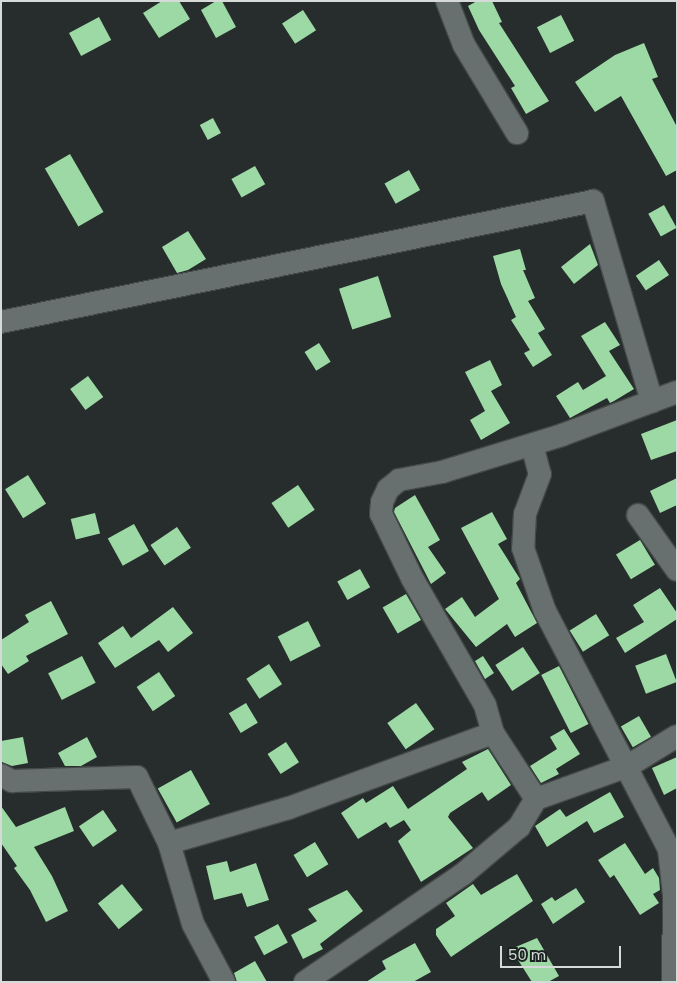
<!DOCTYPE html>
<style>
body{margin:0}
#map{position:relative;width:678px;height:983px;overflow:hidden;background:#262d2c;font-family:Poppins,sans-serif}
div>[style]{position:absolute}
[style*='--x']{left:calc(var(--x)*1px);top:calc(var(--y)*1px);width:calc(var(--w)*1px);rotate:calc(var(--a)*1deg)}
.building>*{inset:0;background:#9cd9a4;transform-origin:0 0}
.roads{filter:drop-shadow(1px 0 #434947) drop-shadow(-1px 0 #434947) drop-shadow(0 1px #434947) drop-shadow(0 -1px #434947)}
.minor>*{height:22px;margin:-11px;padding:0 11px;transform-origin:11px;border-radius:11px;background:#67706e}
span{translate:-50% -50%;white-space:nowrap;text-align:center;line-height:1.15;-webkit-text-stroke:5px #1c2422;paint-order:stroke}
.frame{position:absolute;inset:0;border:2px solid #d6dbda;pointer-events:none}
.scale{position:absolute;left:500px;top:946px;width:121px;height:22px;box-sizing:border-box;border:2px solid #d6dbda;border-top:0;padding-left:6px;font-size:15px;line-height:18px;white-space:nowrap;color:#d6dbda;-webkit-text-stroke:4px #1c2422;paint-order:stroke}
</style>
<div id="map">
<div class="building">
<div style="clip-path:polygon(162px 1px,179px 1px,190px 19px,159px 38px,143px 13px)"></div>
<div style="clip-path:polygon(216px 1px,222px 1px,236px 27px,216px 38px,201px 10px)"></div>
<div style="clip-path:polygon(477px 1px,492px 1px,502px 22px,499px 23px,549px 101px,526px 114px,511px 88px,515px 86px,479px 30px,468px 6px)"></div>
<div style="left:303px;top:10px;width:24px;height:25px;rotate:57deg"></div>
<div style="left:561px;top:15px;width:29px;height:27px;rotate:63deg"></div>
<div style="left:99px;top:17px;width:26px;height:34px;rotate:62deg"></div>
<div style="clip-path:polygon(644px 43px,658px 77px,652px 79px,677px 127px,677px 170px,666px 176px,621px 96px,595px 112px,575px 82px,615px 55px)"></div>
<div style="left:213px;top:118px;width:17px;height:15px;rotate:62deg"></div>
<div style="left:70px;top:154px;width:67px;height:29px;rotate:60deg"></div>
<div style="left:255px;top:166px;width:21px;height:27px;rotate:61deg"></div>
<div style="left:409px;top:170px;width:23px;height:28px;rotate:61deg"></div>
<div style="left:664px;top:205px;width:26px;height:18px;rotate:61deg"></div>
<div style="clip-path:polygon(188px 231px,206px 259px,188px 270px,177px 273px,162px 247px)"></div>
<div style="clip-path:polygon(590px 244px,598px 265px,574px 284px,561px 267px)"></div>
<div style="clip-path:polygon(520px 249px,526px 270px,523px 270px,535px 298px,528px 301px,545px 329px,538px 333px,552px 355px,533px 367px,524px 353px,530px 350px,511px 320px,516px 317px,501px 284px,493px 256px)"></div>
<div style="left:659px;top:260px;width:18px;height:28px;rotate:56deg"></div>
<div style="left:378px;top:276px;width:43px;height:41px;rotate:72deg"></div>
<div style="clip-path:polygon(605px 322px,620px 345px,609px 351px,634px 389px,614px 401px,610px 403px,607px 398px,570px 418px,556px 396px,578px 382px,583px 390px,606px 376px,581px 336px)"></div>
<div style="left:319px;top:343px;width:22px;height:17px;rotate:58deg"></div>
<div style="clip-path:polygon(490px 360px,502px 385px,491px 391px,510px 423px,481px 440px,470px 420px,485px 411px,465px 372px)"></div>
<div style="left:88px;top:376px;width:26px;height:22px;rotate:54deg"></div>
<div style="clip-path:polygon(677px 420px,677px 451px,651px 460px,641px 434px)"></div>
<div style="left:28px;top:475px;width:34px;height:27px;rotate:58deg"></div>
<div style="clip-path:polygon(677px 478px,677px 505px,660px 513px,650px 491px)"></div>
<div style="left:298px;top:485px;width:30px;height:32px;rotate:56deg"></div>
<div style="clip-path:polygon(415px 495px,440px 540px,428px 547px,446px 573px,431px 584px,394px 512px,395px 508px)"></div>
<div style="clip-path:polygon(492px 512px,507px 539px,498px 544px,520px 579px,516px 583px,537px 623px,515px 637px,507px 624px,476px 647px,445px 609px,462px 597px,475px 617px,499px 599px,461px 528px)"></div>
<div style="left:95px;top:513px;width:21px;height:25px;rotate:76deg"></div>
<div style="left:134px;top:524px;width:31px;height:30px;rotate:61deg"></div>
<div style="left:177px;top:527px;width:25px;height:32px;rotate:56deg"></div>
<div style="left:640px;top:540px;width:29px;height:28px;rotate:59deg"></div>
<div style="left:360px;top:569px;width:21px;height:26px;rotate:61deg"></div>
<div style="clip-path:polygon(660px 588px,677px 613px,677px 619px,625px 653px,616px 638px,644px 622px,633px 605px)"></div>
<div style="left:406px;top:594px;width:30px;height:27px;rotate:60deg"></div>
<div style="clip-path:polygon(51px 601px,68px 634px,26px 656px,29px 661px,8px 674px,1px 664px,1px 640px,29px 622px,25px 615px)"></div>
<div style="clip-path:polygon(173px 607px,193px 633px,168px 652px,159px 640px,115px 668px,98px 643px,123px 626px,131px 638px)"></div>
<div style="left:596px;top:614px;width:25px;height:31px;rotate:58deg"></div>
<div style="left:308px;top:621px;width:28px;height:34px;rotate:63deg"></div>
<div style="left:523px;top:647px;width:31px;height:33px;rotate:57deg"></div>
<div style="left:666px;top:654px;width:30px;height:33px;rotate:69deg"></div>
<div style="left:82px;top:656px;width:30px;height:38px;rotate:63deg"></div>
<div style="clip-path:polygon(483px 656px,494px 673px,485px 679px,475px 661px)"></div>
<div style="left:269px;top:664px;width:24px;height:27px;rotate:57deg"></div>
<div style="left:559px;top:666px;width:65px;height:20px;rotate:63deg"></div>
<div style="left:159px;top:672px;width:29px;height:27px;rotate:56deg"></div>
<div style="left:246px;top:703px;width:23px;height:20px;rotate:59deg"></div>
<div style="left:416px;top:703px;width:32px;height:35px;rotate:55deg"></div>
<div style="left:639px;top:716px;width:24px;height:21px;rotate:60deg"></div>
<div style="clip-path:polygon(564px 729px,580px 754px,556px 769px,559px 774px,541px 783px,530px 766px,557px 749px,550px 737px)"></div>
<div style="clip-path:polygon(23px 737px,28px 763px,12px 766px,2px 762px,1px 741px)"></div>
<div style="clip-path:polygon(87px 737px,97px 757px,81px 766px,65px 766px,58px 753px)"></div>
<div style="left:286px;top:742px;width:24px;height:22px;rotate:57deg"></div>
<div style="clip-path:polygon(488px 749px,511px 785px,488px 801px,482px 792px,450px 813px,448px 817px,473px 848px,421px 882px,398px 841px,411px 830px,404px 820px,390px 828px,386px 822px,358px 839px,341px 813px,363px 798px,366px 803px,393px 786px,408px 809px,467px 769px,462px 762px)"></div>
<div style="clip-path:polygon(677px 757px,677px 788px,664px 795px,652px 768px)"></div>
<div style="left:191px;top:770px;width:39px;height:38px;rotate:61deg"></div>
<div style="clip-path:polygon(610px 792px,624px 817px,594px 833px,587px 821px,547px 847px,535px 826px,560px 809px,566px 817px)"></div>
<div style="clip-path:polygon(1px 806px,16px 827px,65px 807px,74px 831px,34px 847px,52px 876px,68px 911px,46px 922px,30px 890px,14px 868px,17px 866px,1px 843px)"></div>
<div style="left:103px;top:810px;width:25px;height:29px;rotate:56deg"></div>
<div style="left:315px;top:842px;width:26px;height:25px;rotate:59deg"></div>
<div style="clip-path:polygon(625px 843px,645px 874px,653px 868px,659px 878px,660px 890px,653px 894px,659px 903px,640px 915px,614px 875px,610px 878px,598px 860px)"></div>
<div style="clip-path:polygon(227px 861px,230px 872px,256px 863px,269px 900px,247px 907px,242px 893px,214px 900px,206px 866px)"></div>
<div style="clip-path:polygon(517px 874px,533px 901px,451px 957px,436px 935px,436px 929px,455px 916px,446px 903px,473px 884px,481px 895px)"></div>
<div style="left:122px;top:884px;width:33px;height:31px;rotate:51deg"></div>
<div style="clip-path:polygon(576px 888px,585px 902px,553px 924px,541px 904px,552px 897px,555px 901px)"></div>
<div style="clip-path:polygon(347px 890px,363px 911px,320px 944px,323px 949px,303px 959px,291px 935px,317px 921px,308px 909px)"></div>
<div style="left:278px;top:924px;width:21px;height:27px;rotate:62deg"></div>
<div style="clip-path:polygon(537px 938px,559px 976px,548px 982px,532px 982px,511px 949px)"></div>
<div style="clip-path:polygon(415px 943px,431px 972px,413px 982px,366px 982px,386px 969px,382px 961px)"></div>
<div style="clip-path:polygon(255px 961px,267px 982px,237px 982px,234px 973px)"></div>
</div>
<div class="roads">
<div class="minor">
<div style="--x:447;--y:1;--w:47;--a:68.9"></div>
<div style="--x:464;--y:45;--w:103;--a:58.9"></div>
<div style="--x:1;--y:322;--w:604;--a:-11.55"></div>
<div style="--x:593;--y:201;--w:209;--a:73.6"></div>
<div style="--x:532;--y:445;--w:30;--a:75"></div>
<div style="--x:540;--y:474;--w:43;--a:110.6"></div>
<div style="--x:525;--y:514;--w:34;--a:93"></div>
<div style="--x:523;--y:548;--w:67;--a:70.8"></div>
<div style="--x:545;--y:611;--w:268;--a:62.5"></div>
<div style="--x:669;--y:849;--w:46;--a:83.8"></div>
<div style="--x:674;--y:895;--w:87;--a:90.7"></div>
<div style="--x:638;--y:515;--w:67;--a:54.7"></div>
<div style="--x:1;--y:775;--w:13;--a:29"></div>
<div style="--x:12;--y:781;--w:125;--a:-1.8"></div>
<div style="--x:137;--y:777;--w:73;--a:64.1"></div>
<div style="--x:169;--y:843;--w:84;--a:73.5"></div>
<div style="--x:193;--y:924;--w:66;--a:61.9"></div>
<div style="--x:536;--y:799;--w:79;--a:-123.1"></div>
<div style="--x:493;--y:733;--w:29;--a:-106"></div>
<div style="--x:485;--y:705;--w:146;--a:-119.9"></div>
<div style="--x:412;--y:578;--w:71;--a:-115.8"></div>
<div style="--x:381;--y:514;--w:12;--a:-85"></div>
<div style="--x:382;--y:502;--w:14;--a:-65"></div>
<div style="--x:388;--y:489;--w:14;--a:-39"></div>
<div style="--x:399;--y:480;--w:44;--a:-10.5"></div>
<div style="--x:442;--y:472;--w:126;--a:-17.1"></div>
<div style="--x:562;--y:435;--w:123;--a:-20.5"></div>
<div style="--x:169;--y:843;--w:125;--a:-16.3"></div>
<div style="--x:289;--y:808;--w:217;--a:-20.2"></div>
<div style="--x:305;--y:982;--w:190;--a:-34.3"></div>
<div style="--x:462;--y:875;--w:75;--a:-40.1"></div>
<div style="--x:519;--y:827;--w:33;--a:-59"></div>
<div style="--x:536;--y:799;--w:98;--a:-19.7"></div>
<div style="--x:628;--y:766;--w:57;--a:-31.5"></div>
</div>
</div>
<div class="frame"></div>
<div class="scale">50 m</div>
</div>
